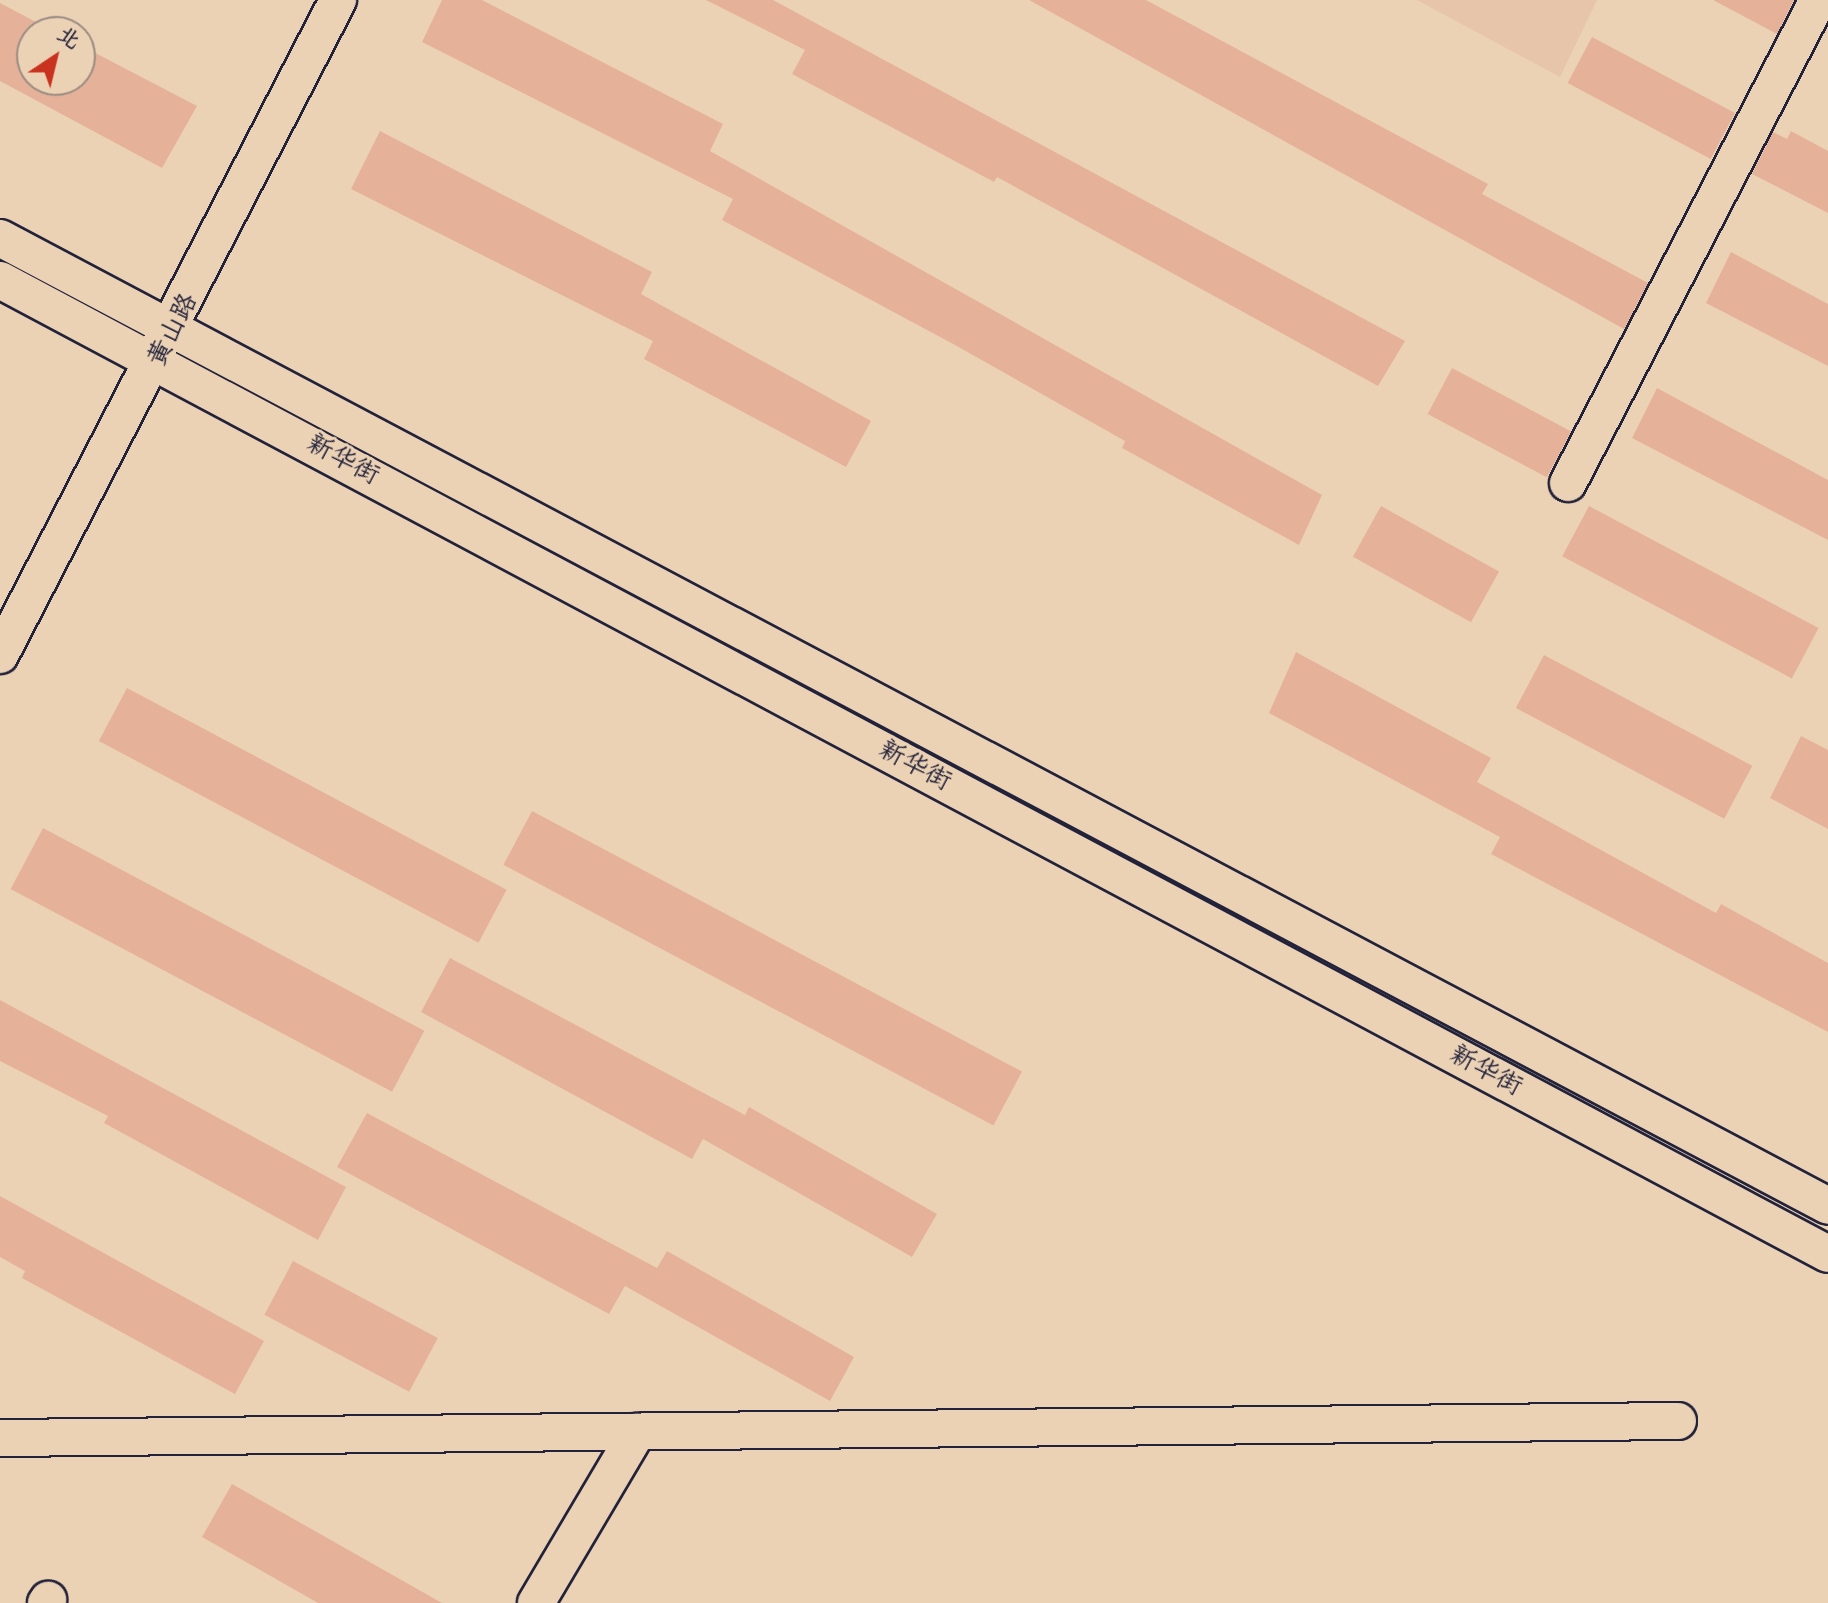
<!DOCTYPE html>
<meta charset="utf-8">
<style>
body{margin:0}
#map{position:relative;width:1828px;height:1603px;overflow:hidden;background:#ecd2b4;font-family:"Architects Daughter","LXGW WenKai TC",sans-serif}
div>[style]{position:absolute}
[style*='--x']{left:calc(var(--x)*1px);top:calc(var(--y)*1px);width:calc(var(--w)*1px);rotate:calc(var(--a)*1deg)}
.built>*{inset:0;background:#e6c5aa}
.building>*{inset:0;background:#e5b299;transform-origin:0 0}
.roads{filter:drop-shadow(2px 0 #22223b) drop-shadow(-2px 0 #22223b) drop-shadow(0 2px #22223b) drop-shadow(0 -2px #22223b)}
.minor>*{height:36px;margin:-18px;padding:0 18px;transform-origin:18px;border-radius:18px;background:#ecd2b4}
span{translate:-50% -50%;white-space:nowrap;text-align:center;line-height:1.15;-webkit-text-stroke:6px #ecd2b4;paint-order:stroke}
.street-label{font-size:26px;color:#22223b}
.north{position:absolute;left:16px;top:16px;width:80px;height:80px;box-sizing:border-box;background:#ecd2b4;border:2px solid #9b8c84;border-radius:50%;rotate:35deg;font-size:22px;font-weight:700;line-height:32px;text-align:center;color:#22223b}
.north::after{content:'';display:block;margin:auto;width:28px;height:36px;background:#c8321e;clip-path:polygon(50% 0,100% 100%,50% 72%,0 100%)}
</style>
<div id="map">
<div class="built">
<div style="clip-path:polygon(1417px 0,1597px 0,1560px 77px)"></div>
</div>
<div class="building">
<div style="clip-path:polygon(442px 0,482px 0,723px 124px,710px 151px,1322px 495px,1299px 545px,1122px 448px,1125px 441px,955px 345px,722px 220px,733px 199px,422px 42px)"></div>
<div style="clip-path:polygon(706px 0,773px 0,1405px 341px,1378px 386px,997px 177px,994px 182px,792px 74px,805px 50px)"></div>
<div style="clip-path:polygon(1029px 0,1146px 0,1488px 184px,1482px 194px,1648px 283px,1624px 329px)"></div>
<div style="clip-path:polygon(1713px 0,1794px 0,1777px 34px)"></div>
<div style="clip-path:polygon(0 3px,55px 32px,32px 32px,32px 80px,80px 80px,80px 45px,197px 106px,162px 168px,0 81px)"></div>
<div style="left:1592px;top:37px;width:162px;height:52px;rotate:28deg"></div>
<div style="clip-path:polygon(380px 131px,652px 272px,641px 294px,871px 421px,846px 467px,644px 359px,653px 341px,351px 189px)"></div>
<div style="clip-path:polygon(1791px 131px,1828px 151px,1828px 213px,1752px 174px,1773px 132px,1787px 139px)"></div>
<div style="clip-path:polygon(1731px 252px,1828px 304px,1828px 366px,1706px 303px)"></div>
<div style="left:1452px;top:368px;width:135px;height:52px;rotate:28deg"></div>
<div style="clip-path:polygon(1657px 388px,1828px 480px,1828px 540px,1632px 438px)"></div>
<div style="left:1381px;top:506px;width:135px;height:58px;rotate:29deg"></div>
<div style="left:1589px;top:506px;width:260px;height:57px;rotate:28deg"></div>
<div style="clip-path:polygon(1296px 652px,1491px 758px,1477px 782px,1716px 913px,1721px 904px,1828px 963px,1828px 1032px,1491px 854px,1500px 837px,1269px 713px)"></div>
<div style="left:1544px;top:655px;width:236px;height:60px;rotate:28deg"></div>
<div style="left:127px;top:688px;width:430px;height:60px;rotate:28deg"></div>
<div style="clip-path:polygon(1801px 736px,1828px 750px,1828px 829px,1770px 798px)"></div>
<div style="left:532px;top:811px;width:555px;height:61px;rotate:28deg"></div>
<div style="left:43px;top:828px;width:432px;height:69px;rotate:28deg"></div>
<div style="clip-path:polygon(450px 958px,745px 1115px,749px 1107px,937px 1214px,912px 1257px,703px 1139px,692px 1159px,421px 1012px)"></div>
<div style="clip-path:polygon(0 1000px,346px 1187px,318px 1240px,104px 1123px,108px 1116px,0 1061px)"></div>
<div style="clip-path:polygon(367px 1113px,657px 1268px,667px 1251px,854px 1357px,830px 1401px,625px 1286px,609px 1314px,337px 1167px)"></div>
<div style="clip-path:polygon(0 1196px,264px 1341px,235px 1394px,22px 1278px,25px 1271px,0 1257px)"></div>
<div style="left:293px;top:1261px;width:164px;height:61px;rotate:28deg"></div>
<div style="clip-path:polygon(232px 1484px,442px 1603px,318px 1603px,202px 1537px)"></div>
</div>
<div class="roads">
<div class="minor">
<div style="--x:0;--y:238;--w:2068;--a:27.9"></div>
<div style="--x:0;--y:280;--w:2071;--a:28.05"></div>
<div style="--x:1568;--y:483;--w:544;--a:-62.63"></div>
<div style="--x:0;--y:655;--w:737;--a:-62.7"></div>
<div style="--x:0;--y:1438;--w:1678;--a:-0.58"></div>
<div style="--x:46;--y:1603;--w:4;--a:-56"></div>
<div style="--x:536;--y:1603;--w:199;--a:-59.4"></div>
</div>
</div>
<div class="street-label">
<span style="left:173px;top:330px;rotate:-63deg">黄山路</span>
<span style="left:343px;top:460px;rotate:28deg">新华街</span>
<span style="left:915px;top:766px;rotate:28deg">新华街</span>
<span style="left:1486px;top:1071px;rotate:28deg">新华街</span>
</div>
<div class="north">北</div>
</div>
